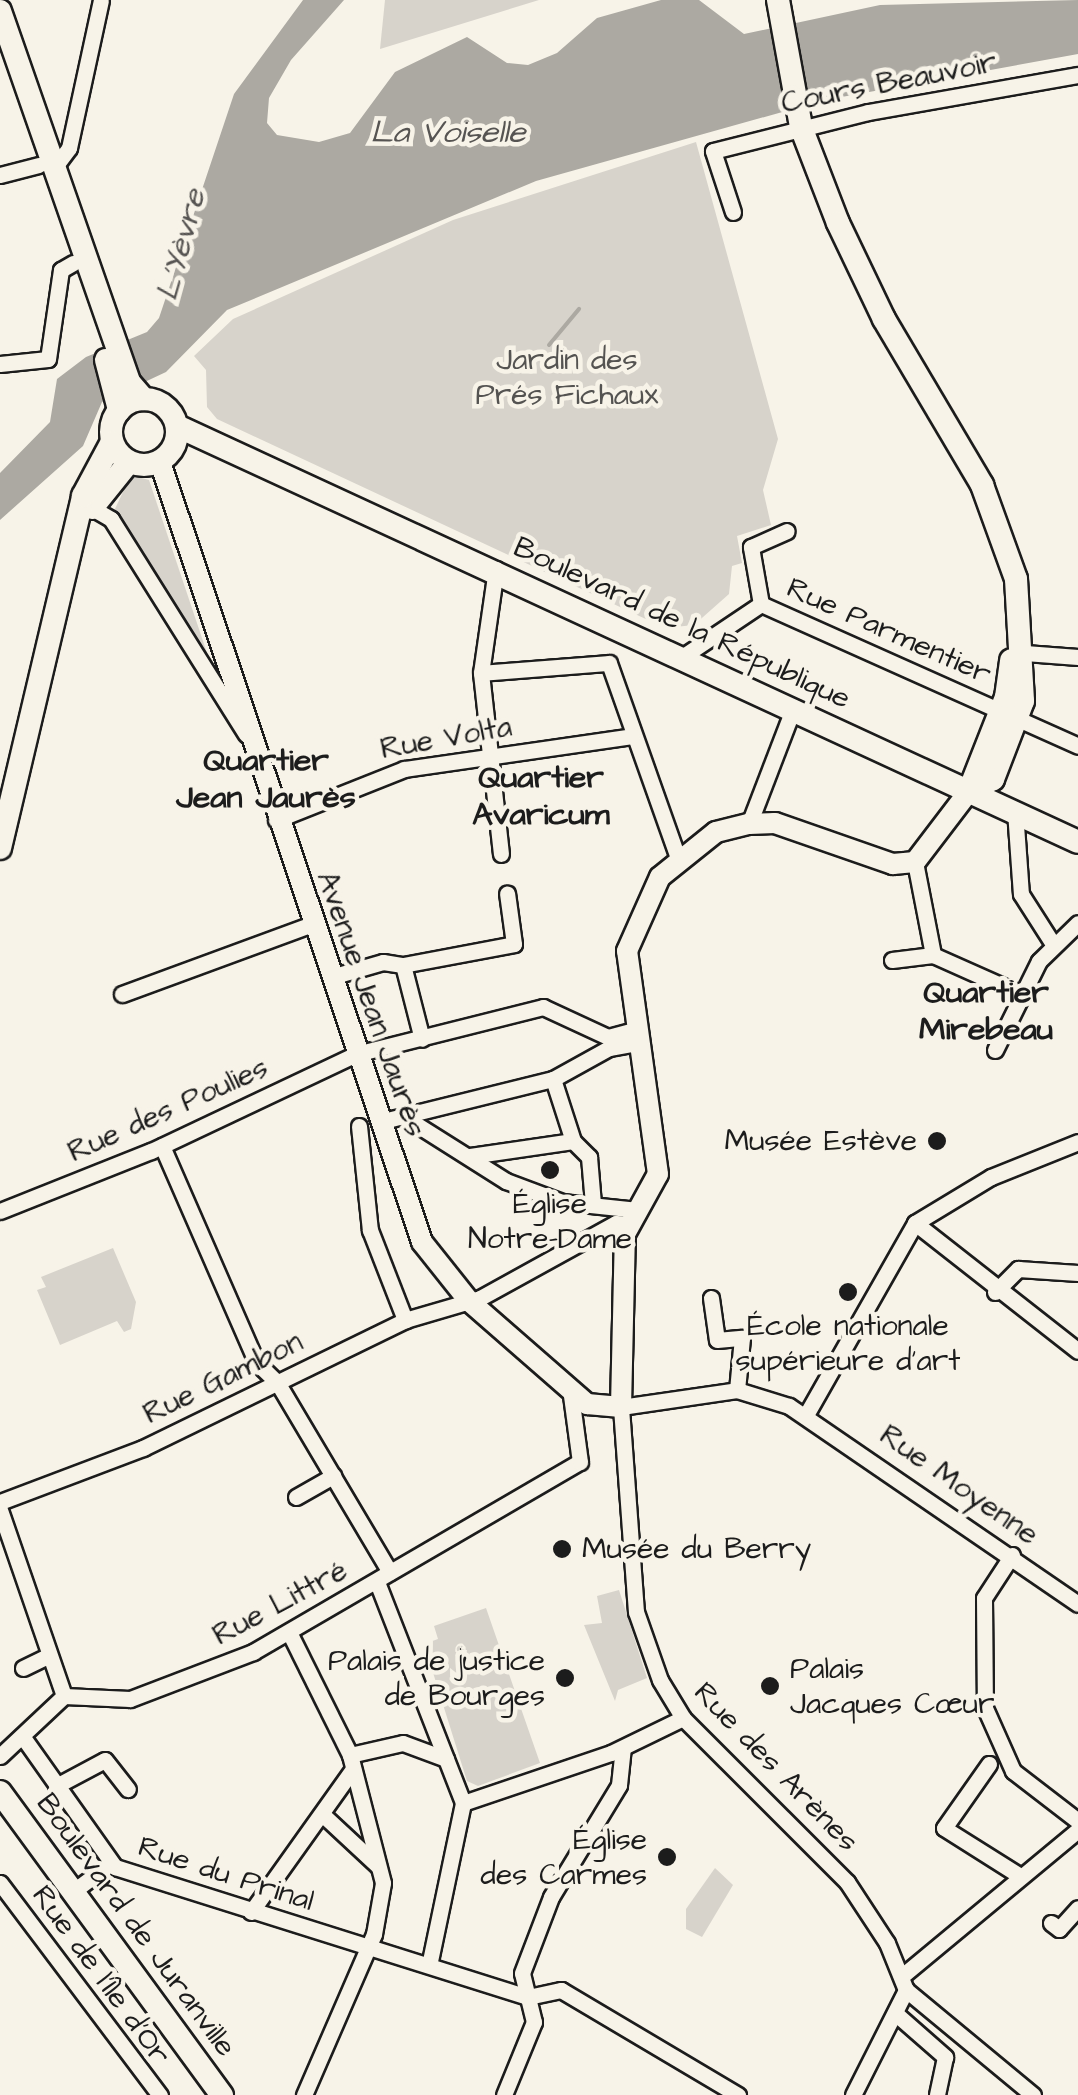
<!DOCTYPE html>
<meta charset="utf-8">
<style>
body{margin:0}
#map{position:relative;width:1078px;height:2095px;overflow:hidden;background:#f7f3e8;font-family:"Architects Daughter",sans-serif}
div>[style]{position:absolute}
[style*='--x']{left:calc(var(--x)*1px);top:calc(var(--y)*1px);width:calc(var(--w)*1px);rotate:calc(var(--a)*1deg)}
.green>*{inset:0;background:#d7d3cb}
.water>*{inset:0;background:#aca9a2}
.stream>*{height:4px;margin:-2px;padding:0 2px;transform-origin:2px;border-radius:2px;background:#aca9a2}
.roads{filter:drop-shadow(2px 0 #1c1c1c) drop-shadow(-2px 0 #1c1c1c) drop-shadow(0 2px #1c1c1c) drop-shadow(0 -2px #1c1c1c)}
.minor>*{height:15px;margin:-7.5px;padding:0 7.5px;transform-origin:7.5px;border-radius:7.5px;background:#f7f3e8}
.tertiary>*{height:20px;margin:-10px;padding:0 10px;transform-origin:10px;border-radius:10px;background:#f7f3e8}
.secondary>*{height:22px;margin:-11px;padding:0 11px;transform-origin:11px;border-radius:11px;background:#f7f3e8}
.secondary>.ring{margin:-11px;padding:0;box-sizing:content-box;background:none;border:22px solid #f7f3e8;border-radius:50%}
.dots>*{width:28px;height:28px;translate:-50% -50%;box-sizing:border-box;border:5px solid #f7f3e8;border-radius:50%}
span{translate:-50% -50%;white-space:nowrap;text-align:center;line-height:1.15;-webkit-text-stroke:9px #f7f3e8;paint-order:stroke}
.street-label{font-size:30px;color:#1c1c1c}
.park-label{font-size:30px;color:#545351}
.poi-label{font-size:30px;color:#1c1c1c}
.right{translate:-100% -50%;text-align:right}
.left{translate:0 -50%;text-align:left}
.water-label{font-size:32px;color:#565452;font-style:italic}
.neighbourhood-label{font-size:32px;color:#1c1c1c;font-weight:700}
</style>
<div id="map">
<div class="green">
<div style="clip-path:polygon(385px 0,539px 0,380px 49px)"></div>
<div style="clip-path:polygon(696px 142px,778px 439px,763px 490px,771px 525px,737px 536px,742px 563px,732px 566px,729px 594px,694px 625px,665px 628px,217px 419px,207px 407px,206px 370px,194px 356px,233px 319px,453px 220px)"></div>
<div style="clip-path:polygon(131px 475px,149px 480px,207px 653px,199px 656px,114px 511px)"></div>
<div style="clip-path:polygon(113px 1248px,136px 1302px,131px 1329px,124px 1332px,117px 1321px,60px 1345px,37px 1290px,46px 1287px,41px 1277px)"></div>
<div style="clip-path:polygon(619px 1590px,647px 1678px,618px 1690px,615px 1701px,584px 1625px,602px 1623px,597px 1596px)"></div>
<div style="clip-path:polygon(486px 1608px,540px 1763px,478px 1786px,467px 1781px,424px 1644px,438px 1639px,434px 1626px)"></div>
<div style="clip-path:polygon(715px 1868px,733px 1885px,702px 1937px,686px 1929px,686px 1909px)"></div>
</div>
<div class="water">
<div style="clip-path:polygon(303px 0,344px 0,291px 60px,269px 98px,267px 123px,277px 135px,319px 142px,350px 133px,395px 72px,467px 37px,507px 63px,528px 65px,557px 53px,597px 18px,661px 0,699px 0,744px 34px,880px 5px,1078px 0,1078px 54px,825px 100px,536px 181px,227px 310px,166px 372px,102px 402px,83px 446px,0 520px,0 473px,50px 422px,57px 379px,86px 357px,147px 332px,159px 318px,234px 94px)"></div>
</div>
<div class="stream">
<div style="--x:549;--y:345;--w:47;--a:-50.2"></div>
</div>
<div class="roads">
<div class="minor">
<div style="--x:54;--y:168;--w:25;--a:-53"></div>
<div style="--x:69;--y:148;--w:151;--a:-77.8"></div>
<div style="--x:0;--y:175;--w:40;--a:-14.4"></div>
<div style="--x:733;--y:212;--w:64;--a:-108.2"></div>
<div style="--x:713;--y:151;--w:160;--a:-14.1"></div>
<div style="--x:868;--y:112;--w:213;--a:-10"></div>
<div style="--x:0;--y:364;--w:48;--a:-5.9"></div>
<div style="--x:48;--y:359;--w:90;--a:-81.7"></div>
<div style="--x:61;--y:270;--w:14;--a:-30"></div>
<div style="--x:92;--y:508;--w:22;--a:30"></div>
<div style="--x:111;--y:519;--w:254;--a:57.9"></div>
<div style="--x:496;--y:569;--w:105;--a:98.2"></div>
<div style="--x:481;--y:673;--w:182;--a:83.7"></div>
<div style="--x:761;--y:604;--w:58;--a:-100"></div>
<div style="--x:751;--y:547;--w:39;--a:-24"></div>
<div style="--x:1025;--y:653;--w:53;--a:4.3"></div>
<div style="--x:685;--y:655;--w:92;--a:-33.9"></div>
<div style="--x:761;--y:604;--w:347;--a:24.1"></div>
<div style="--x:609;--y:663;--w:207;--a:70.5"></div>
<div style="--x:481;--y:673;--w:128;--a:-4.5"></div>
<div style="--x:1015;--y:811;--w:83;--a:85.9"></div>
<div style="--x:1021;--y:894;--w:59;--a:57.4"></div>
<div style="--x:276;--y:820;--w:138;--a:-21.7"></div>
<div style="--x:404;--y:769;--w:230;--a:-8.2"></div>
<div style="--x:749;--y:824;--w:125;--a:-69"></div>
<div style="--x:915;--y:862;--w:95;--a:79"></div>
<div style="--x:933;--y:955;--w:98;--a:24"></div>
<div style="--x:892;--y:960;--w:41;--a:-7"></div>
<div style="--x:403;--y:965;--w:113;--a:-10.7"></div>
<div style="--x:514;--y:944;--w:51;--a:-97.8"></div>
<div style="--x:331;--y:977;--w:54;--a:-16.1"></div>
<div style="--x:383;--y:962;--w:20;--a:9"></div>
<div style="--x:403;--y:965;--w:76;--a:75.6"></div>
<div style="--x:122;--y:994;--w:200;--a:-20.2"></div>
<div style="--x:995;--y:1050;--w:99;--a:-63.7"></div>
<div style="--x:1039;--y:961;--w:54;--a:-44.3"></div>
<div style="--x:553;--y:1079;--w:65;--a:72.1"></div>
<div style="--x:403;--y:1116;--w:122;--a:32.3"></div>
<div style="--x:506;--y:1181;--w:60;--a:20.6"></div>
<div style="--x:562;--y:1202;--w:76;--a:6"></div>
<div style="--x:379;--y:1122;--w:179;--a:-13.9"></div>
<div style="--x:553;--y:1079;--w:64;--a:-29"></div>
<div style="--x:609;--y:1048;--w:28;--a:-10"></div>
<div style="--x:359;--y:1126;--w:105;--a:84"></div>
<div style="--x:370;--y:1230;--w:97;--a:68.7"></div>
<div style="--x:162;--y:1146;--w:237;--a:66.4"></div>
<div style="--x:257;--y:1363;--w:28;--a:44"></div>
<div style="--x:277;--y:1382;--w:221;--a:59.3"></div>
<div style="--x:470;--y:1156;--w:104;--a:-8.3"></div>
<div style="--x:573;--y:1141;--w:23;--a:45"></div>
<div style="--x:589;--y:1157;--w:47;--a:85.1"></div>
<div style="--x:0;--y:1211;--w:162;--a:-21.7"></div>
<div style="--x:151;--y:1151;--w:227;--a:-25.3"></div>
<div style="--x:356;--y:1054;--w:193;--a:-14.1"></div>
<div style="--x:543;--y:1007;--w:72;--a:24.8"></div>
<div style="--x:608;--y:1037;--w:27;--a:-15"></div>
<div style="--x:915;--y:1223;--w:207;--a:38.1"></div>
<div style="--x:995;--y:1292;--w:33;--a:-45"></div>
<div style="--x:1018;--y:1269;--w:60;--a:3.8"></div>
<div style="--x:711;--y:1298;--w:42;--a:81.9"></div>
<div style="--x:717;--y:1340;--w:25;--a:-5"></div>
<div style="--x:742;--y:1338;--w:52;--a:95.5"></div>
<div style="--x:806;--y:1415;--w:221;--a:-60.4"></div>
<div style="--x:915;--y:1223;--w:89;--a:-31.2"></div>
<div style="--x:991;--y:1177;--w:94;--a:-21.9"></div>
<div style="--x:296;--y:1497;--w:43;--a:-29.6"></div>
<div style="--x:0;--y:1502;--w:153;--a:-20.7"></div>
<div style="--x:143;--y:1448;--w:292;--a:-26"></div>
<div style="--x:405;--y:1320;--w:78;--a:-16.3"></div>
<div style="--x:480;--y:1298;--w:155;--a:-28.9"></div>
<div style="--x:616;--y:1223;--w:13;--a:4"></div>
<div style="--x:0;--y:1510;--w:197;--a:71"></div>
<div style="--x:1012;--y:1555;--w:51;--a:123.1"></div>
<div style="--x:984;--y:1598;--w:110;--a:89.5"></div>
<div style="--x:985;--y:1708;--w:69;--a:66"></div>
<div style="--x:1013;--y:1771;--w:82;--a:37.6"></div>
<div style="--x:377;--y:1582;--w:237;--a:68.7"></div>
<div style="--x:463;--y:1803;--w:161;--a:101.8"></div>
<div style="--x:290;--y:1634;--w:135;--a:63.6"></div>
<div style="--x:350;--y:1755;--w:132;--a:75.5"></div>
<div style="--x:383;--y:1883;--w:52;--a:100"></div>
<div style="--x:374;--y:1934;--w:176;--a:113.5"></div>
<div style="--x:23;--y:1668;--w:28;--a:-26"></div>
<div style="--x:25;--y:1740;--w:156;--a:54.7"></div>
<div style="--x:115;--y:1867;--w:433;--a:17.5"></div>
<div style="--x:528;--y:1997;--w:34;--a:-12"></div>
<div style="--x:561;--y:1990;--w:206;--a:30.7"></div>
<div style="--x:350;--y:1755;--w:54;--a:-12.8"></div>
<div style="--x:403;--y:1743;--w:46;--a:20.4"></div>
<div style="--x:0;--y:1756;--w:88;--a:-43.2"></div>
<div style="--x:64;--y:1696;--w:66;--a:2.6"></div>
<div style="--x:130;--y:1699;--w:132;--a:-20.9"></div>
<div style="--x:253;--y:1652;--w:378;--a:-30.2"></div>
<div style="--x:580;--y:1462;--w:68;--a:-97.7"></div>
<div style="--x:989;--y:1764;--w:78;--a:125.1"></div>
<div style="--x:944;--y:1828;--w:86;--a:32.2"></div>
<div style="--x:56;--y:1786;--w:55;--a:-28"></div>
<div style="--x:105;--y:1760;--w:37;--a:52"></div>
<div style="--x:463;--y:1803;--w:156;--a:-18.7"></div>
<div style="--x:611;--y:1753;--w:80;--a:-25.9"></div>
<div style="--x:322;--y:1814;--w:76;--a:42.9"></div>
<div style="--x:0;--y:1883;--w:266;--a:53"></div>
<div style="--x:75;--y:1890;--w:45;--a:-36.9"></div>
<div style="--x:251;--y:1912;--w:176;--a:-54.5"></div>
<div style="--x:1051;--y:1923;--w:10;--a:37"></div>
<div style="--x:1059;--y:1929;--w:28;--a:-48"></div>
<div style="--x:902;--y:1976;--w:229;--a:-39.7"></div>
<div style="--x:895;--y:2013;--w:67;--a:41.3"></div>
<div style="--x:945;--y:2057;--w:39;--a:102"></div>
<div style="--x:504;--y:2095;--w:79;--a:-67.7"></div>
<div style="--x:534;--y:2022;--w:50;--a:-103.8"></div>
<div style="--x:522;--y:1973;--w:81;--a:-69.1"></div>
<div style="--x:551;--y:1897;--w:131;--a:-58.7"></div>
<div style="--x:619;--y:1785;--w:37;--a:-84"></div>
<div style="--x:853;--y:2095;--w:118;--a:-63.2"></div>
<div style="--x:1033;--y:2095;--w:165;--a:-140.4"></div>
<div style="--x:906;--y:1990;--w:51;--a:-112"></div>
<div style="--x:887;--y:1943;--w:73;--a:-123.3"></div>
<div style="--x:847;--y:1882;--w:232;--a:-135"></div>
<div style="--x:683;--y:1718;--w:44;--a:-121.2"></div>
<div style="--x:660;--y:1680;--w:72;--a:-109.4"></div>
<div style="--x:636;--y:1612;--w:206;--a:-94.2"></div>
<div style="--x:621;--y:1407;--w:117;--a:-8.3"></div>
<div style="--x:737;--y:1390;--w:54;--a:17.1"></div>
<div style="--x:789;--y:1406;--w:350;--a:34.4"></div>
</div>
<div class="tertiary">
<div style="--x:160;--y:462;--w:823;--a:71.43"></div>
<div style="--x:422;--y:1242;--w:75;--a:51.5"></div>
<div style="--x:469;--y:1301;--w:157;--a:41.1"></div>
<div style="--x:587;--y:1404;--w:34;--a:5"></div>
<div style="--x:621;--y:1407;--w:173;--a:-88.7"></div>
<div style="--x:625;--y:1234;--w:68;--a:-61.2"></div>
<div style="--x:658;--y:1174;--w:225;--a:-97.9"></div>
<div style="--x:627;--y:951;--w:81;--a:-66"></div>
<div style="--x:660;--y:877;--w:72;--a:-38.8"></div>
<div style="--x:716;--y:832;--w:34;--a:-14"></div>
<div style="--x:749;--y:824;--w:26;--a:-2"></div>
<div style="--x:775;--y:823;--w:125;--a:19.2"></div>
<div style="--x:893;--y:864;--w:22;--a:-5"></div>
<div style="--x:915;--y:862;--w:89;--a:-52.7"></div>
</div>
<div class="secondary">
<div style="--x:778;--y:0;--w:129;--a:79.7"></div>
<div style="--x:801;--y:127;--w:103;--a:68.9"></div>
<div style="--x:838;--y:223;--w:106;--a:64.4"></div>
<div style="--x:884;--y:319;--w:193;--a:59.4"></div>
<div style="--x:982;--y:485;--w:100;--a:70.1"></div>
<div style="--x:1016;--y:579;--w:122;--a:86.7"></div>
<div style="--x:1023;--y:701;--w:84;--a:111"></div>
<div style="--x:993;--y:779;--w:27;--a:153"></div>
<div style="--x:0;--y:11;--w:393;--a:70.8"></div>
<div style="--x:129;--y:382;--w:23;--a:49"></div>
<div style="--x:106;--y:360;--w:52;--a:75.4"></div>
<div class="ring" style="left:111px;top:399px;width:44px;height:44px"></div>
<div style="--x:177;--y:426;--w:992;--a:24.78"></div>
<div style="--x:92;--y:508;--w:59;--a:-51.2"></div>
<div style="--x:969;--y:791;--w:101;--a:-68.5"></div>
<div style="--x:1006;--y:697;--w:37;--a:-82"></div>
<div style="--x:0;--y:848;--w:362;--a:-76.7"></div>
<div style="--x:83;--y:496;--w:61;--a:-61.8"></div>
<div style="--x:0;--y:1792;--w:376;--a:53.8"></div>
</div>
</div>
<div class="dots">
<div style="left:937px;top:1141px;background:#1c1c1c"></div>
<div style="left:550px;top:1170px;background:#1c1c1c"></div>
<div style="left:848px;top:1292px;background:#1c1c1c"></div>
<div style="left:562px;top:1549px;background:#1c1c1c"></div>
<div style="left:565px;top:1678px;background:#1c1c1c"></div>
<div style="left:770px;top:1686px;background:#1c1c1c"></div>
<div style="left:667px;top:1857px;background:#1c1c1c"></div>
</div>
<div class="street-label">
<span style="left:889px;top:83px;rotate:-11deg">Cours Beauvoir</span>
<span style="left:682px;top:623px;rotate:25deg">Boulevard de la République</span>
<span style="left:889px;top:631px;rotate:24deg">Rue Parmentier</span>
<span style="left:446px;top:738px;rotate:-10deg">Rue Volta</span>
<span style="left:371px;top:1004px;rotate:71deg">Avenue Jean Jaurès</span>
<span style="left:168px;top:1110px;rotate:-24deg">Rue des Poulies</span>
<span style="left:223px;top:1378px;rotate:-26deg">Rue Gambon</span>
<span style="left:959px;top:1485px;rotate:35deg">Rue Moyenne</span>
<span style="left:280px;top:1603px;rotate:-28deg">Rue Littré</span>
<span style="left:776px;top:1767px;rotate:46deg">Rue des Arènes</span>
<span style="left:226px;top:1874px;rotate:18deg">Rue du Prinal</span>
<span style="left:136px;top:1925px;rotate:54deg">Boulevard de Juranville</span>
<span style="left:101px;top:1975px;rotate:54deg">Rue de l'Île d'Or</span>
</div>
<div class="park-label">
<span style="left:567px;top:377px">Jardin des<br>Prés Fichaux</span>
</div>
<div class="poi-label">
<span class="right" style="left:917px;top:1141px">Musée Estève</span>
<span style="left:550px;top:1221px">Église<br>Notre-Dame</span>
<span style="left:848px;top:1343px">École nationale<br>supérieure d'art</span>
<span class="left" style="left:582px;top:1549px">Musée du Berry</span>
<span class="right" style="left:545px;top:1678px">Palais de justice<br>de Bourges</span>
<span class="left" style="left:790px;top:1686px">Palais<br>Jacques Cœur</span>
<span class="right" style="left:647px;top:1857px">Église<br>des Carmes</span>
</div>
<div class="water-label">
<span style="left:448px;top:133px">La Voiselle</span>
<span style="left:182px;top:245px;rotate:-75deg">L'Yèvre</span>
</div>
<div class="neighbourhood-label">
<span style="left:266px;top:780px">Quartier<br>Jean Jaurès</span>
<span style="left:541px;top:797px">Quartier<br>Avaricum</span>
<span style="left:986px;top:1012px">Quartier<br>Mirebeau</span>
</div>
</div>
